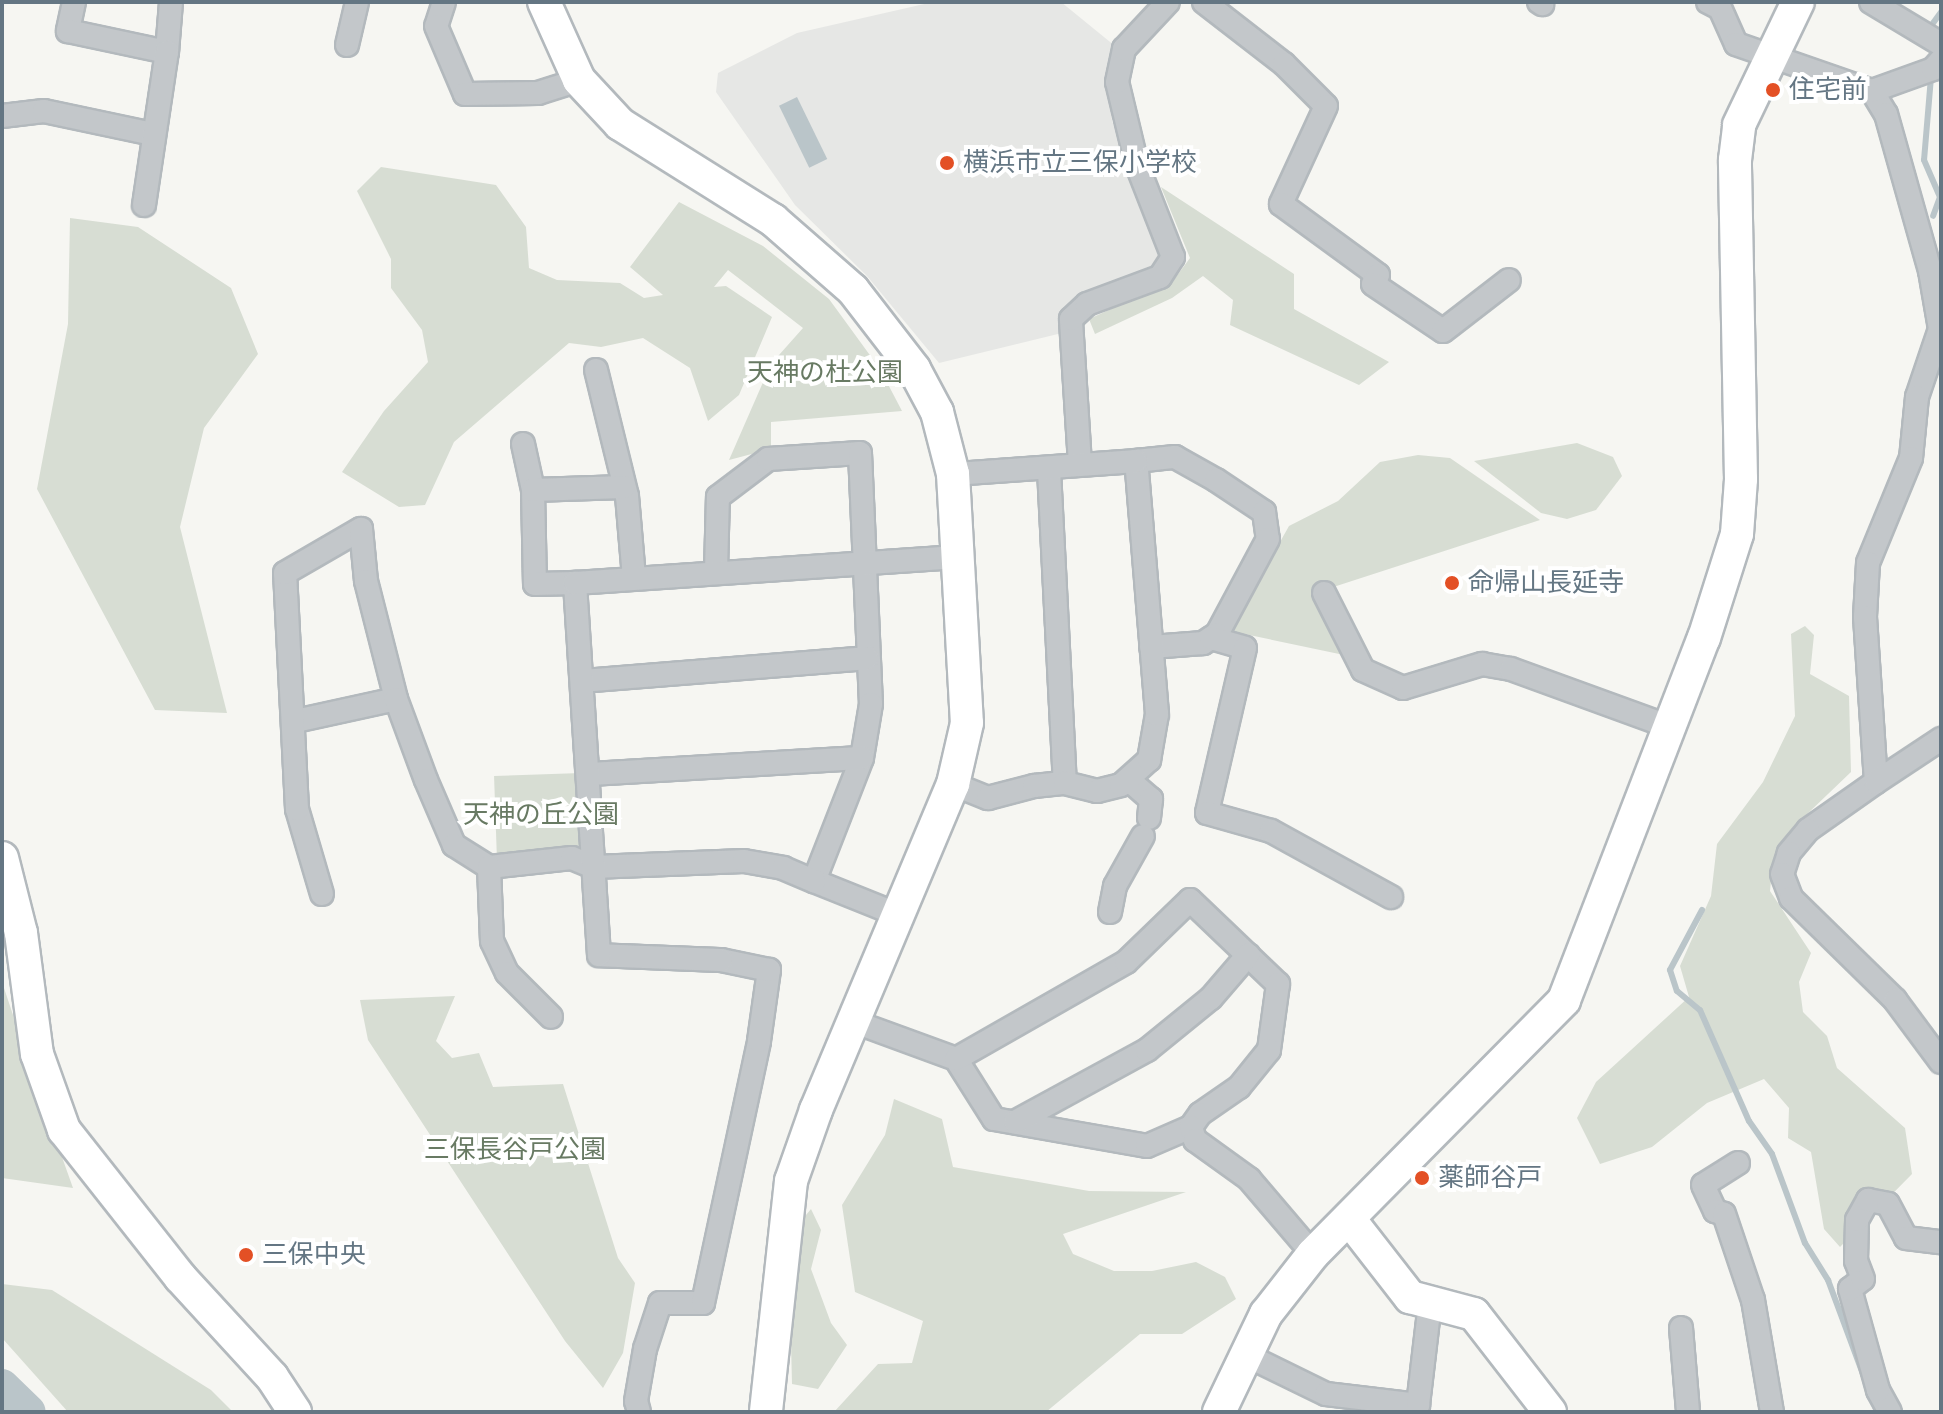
<!DOCTYPE html>
<meta charset="utf-8">
<style>
body{margin:0}
#map{position:relative;width:1943px;height:1414px;overflow:hidden;background:#f6f6f2;font-family:"Work Sans","Noto Sans JP",sans-serif}
div>[style]{position:absolute}
[style*='--x']{left:calc(var(--x)*1px);top:calc(var(--y)*1px);width:calc(var(--w)*1px);rotate:calc(var(--a)*1deg)}
.built>*{inset:0;background:#e6e7e5}
.green>*{inset:0;background:#d7ddd3;transform-origin:0 0}
.water>*{inset:0;background:#bac5c9;transform-origin:0 0}
.stream>*{height:6px;margin:-3px;padding:0 3px;transform-origin:3px;border-radius:3px;background:#bac5c9}
.river>*{height:34px;margin:-17px;padding:0 17px;transform-origin:17px;border-radius:17px;background:#bac5c9}
.roads{filter:drop-shadow(2px 0 #b3b9bd) drop-shadow(-2px 0 #b3b9bd) drop-shadow(0 2px #b3b9bd) drop-shadow(0 -2px #b3b9bd)}
.street>*{height:22px;margin:-11px;padding:0 11px;transform-origin:11px;border-radius:11px;background:#c3c7ca}
.secondary>*{height:32px;margin:-16px;padding:0 16px;transform-origin:16px;border-radius:16px;background:#fff}
.dots>*{width:22px;height:22px;translate:-50% -50%;box-sizing:border-box;border:4px solid #fff;border-radius:50%}
span{translate:-50% -50%;white-space:nowrap;text-align:center;line-height:1.15;-webkit-text-stroke:8px #fff;paint-order:stroke}
.poi-label{font-size:26px;color:#647683}
.left{translate:0 -50%;text-align:left}
.park-label{font-size:26px;color:#687a63}
.frame{position:absolute;inset:0;border:4px solid #647683;pointer-events:none}
</style>
<div id="map">
<div class="built">
<div style="clip-path:polygon(933px 2px,1061px 2px,1115px 46px,1109px 76px,1112px 121px,1169px 259px,1062px 333px,939px 363px,867px 276px,795px 205px,716px 92px,718px 73px,797px 33px)"></div>
</div>
<div class="green">
<div style="clip-path:polygon(381px 167px,496px 185px,526px 227px,529px 268px,557px 280px,620px 283px,644px 298px,663px 295px,630px 267px,679px 202px,763px 246px,829px 299px,880px 369px,902px 411px,771px 422px,771px 449px,729px 460px,771px 364px,803px 328px,728px 270px,714px 287px,726px 286px,772px 317px,739px 395px,708px 421px,690px 368px,643px 338px,601px 347px,569px 343px,454px 442px,425px 505px,399px 507px,342px 472px,384px 411px,428px 362px,422px 330px,391px 288px,391px 259px,357px 191px)"></div>
<div style="clip-path:polygon(1161px 187px,1294px 274px,1294px 309px,1389px 362px,1359px 385px,1230px 325px,1233px 300px,1203px 276px,1172px 298px,1095px 334px,1089px 319px,1173px 281px,1190px 258px)"></div>
<div style="clip-path:polygon(70px 218px,138px 227px,231px 288px,258px 354px,204px 428px,180px 527px,227px 713px,155px 710px,37px 489px,68px 324px)"></div>
<div style="clip-path:polygon(1577px 443px,1613px 457px,1622px 476px,1596px 510px,1567px 519px,1541px 513px,1474px 461px)"></div>
<div style="clip-path:polygon(1418px 455px,1450px 458px,1540px 520px,1318px 592px,1344px 655px,1230px 631px,1289px 526px,1338px 501px,1380px 462px)"></div>
<div style="clip-path:polygon(1805px 626px,1814px 635px,1810px 674px,1849px 696px,1851px 772px,1804px 817px,1773px 861px,1770px 891px,1811px 953px,1799px 982px,1803px 1012px,1827px 1036px,1837px 1068px,1905px 1128px,1912px 1174px,1840px 1247px,1824px 1229px,1811px 1152px,1788px 1138px,1789px 1108px,1764px 1079px,1707px 1103px,1652px 1147px,1600px 1164px,1577px 1118px,1596px 1082px,1689px 997px,1680px 966px,1711px 896px,1717px 844px,1763px 782px,1795px 716px,1791px 634px)"></div>
<div style="left:581px;top:773px;width:80px;height:87px;rotate:88deg"></div>
<div style="clip-path:polygon(2px 982px,36px 1084px,73px 1188px,2px 1178px)"></div>
<div style="clip-path:polygon(455px 996px,436px 1041px,452px 1058px,479px 1053px,493px 1087px,563px 1084px,618px 1258px,635px 1283px,623px 1353px,603px 1388px,565px 1341px,368px 1040px,360px 1000px)"></div>
<div style="clip-path:polygon(894px 1099px,942px 1119px,953px 1167px,1089px 1191px,1186px 1192px,1063px 1234px,1073px 1254px,1114px 1271px,1152px 1271px,1196px 1262px,1225px 1277px,1236px 1299px,1182px 1334px,1140px 1334px,1046px 1412px,834px 1412px,878px 1364px,912px 1363px,923px 1321px,855px 1292px,842px 1205px,885px 1135px)"></div>
<div style="clip-path:polygon(811px 1209px,821px 1230px,811px 1269px,831px 1323px,847px 1345px,818px 1389px,792px 1384px,791px 1343px,792px 1260px,801px 1221px)"></div>
<div style="clip-path:polygon(2px 1284px,52px 1290px,211px 1390px,233px 1412px,68px 1412px,2px 1338px)"></div>
</div>
<div class="water">
<div style="left:797px;top:97px;width:69px;height:20px;rotate:64deg"></div>
</div>
<div class="stream">
<div style="--x:1928;--y:30;--w:22;--a:-54"></div>
<div style="--x:1931;--y:77;--w:83;--a:94.8"></div>
<div style="--x:1924;--y:160;--w:40;--a:66.6"></div>
<div style="--x:1940;--y:197;--w:20;--a:110"></div>
<div style="--x:1702;--y:910;--w:68;--a:118.1"></div>
<div style="--x:1670;--y:970;--w:22;--a:72"></div>
<div style="--x:1677;--y:991;--w:30;--a:40"></div>
<div style="--x:1700;--y:1010;--w:121;--a:66.2"></div>
<div style="--x:1749;--y:1121;--w:40;--a:55.1"></div>
<div style="--x:1772;--y:1154;--w:95;--a:69.7"></div>
<div style="--x:1805;--y:1243;--w:44;--a:58.1"></div>
<div style="--x:1828;--y:1280;--w:141;--a:69.6"></div>
</div>
<div class="river">
<div style="--x:2;--y:1386;--w:37;--a:44"></div>
</div>
<div class="roads">
<div class="street">
<div style="--x:74;--y:2;--w:30;--a:102"></div>
<div style="--x:68;--y:31;--w:101;--a:12"></div>
<div style="--x:167;--y:52;--w:50;--a:-85.4"></div>
<div style="--x:444;--y:2;--w:25;--a:108"></div>
<div style="--x:436;--y:26;--w:74;--a:66.9"></div>
<div style="--x:465;--y:94;--w:73;--a:-0.8"></div>
<div style="--x:538;--y:93;--w:43;--a:-17.6"></div>
<div style="--x:1204;--y:2;--w:101;--a:37.8"></div>
<div style="--x:1284;--y:64;--w:59;--a:45"></div>
<div style="--x:1326;--y:106;--w:108;--a:114.7"></div>
<div style="--x:1281;--y:204;--w:120;--a:36.2"></div>
<div style="--x:1378;--y:275;--w:10;--a:119"></div>
<div style="--x:1373;--y:284;--w:84;--a:33.9"></div>
<div style="--x:1443;--y:331;--w:83;--a:-37.7"></div>
<div style="--x:1539;--y:2;--w:4;--a:34"></div>
<div style="--x:1708;--y:2;--w:13;--a:27"></div>
<div style="--x:1720;--y:8;--w:39;--a:66"></div>
<div style="--x:1736;--y:44;--w:144;--a:19.1"></div>
<div style="--x:1872;--y:91;--w:27;--a:59"></div>
<div style="--x:1886;--y:114;--w:163;--a:74.3"></div>
<div style="--x:1930;--y:271;--w:59;--a:80.2"></div>
<div style="--x:1940;--y:329;--w:72;--a:108.7"></div>
<div style="--x:1917;--y:397;--w:61;--a:95.6"></div>
<div style="--x:1911;--y:458;--w:113;--a:112.3"></div>
<div style="--x:1868;--y:563;--w:54;--a:93.2"></div>
<div style="--x:1865;--y:617;--w:165;--a:86.2"></div>
<div style="--x:1876;--y:782;--w:83;--a:144.8"></div>
<div style="--x:1808;--y:830;--w:30;--a:130"></div>
<div style="--x:1789;--y:853;--w:22;--a:108"></div>
<div style="--x:1782;--y:874;--w:26;--a:69"></div>
<div style="--x:1791;--y:898;--w:146;--a:44.4"></div>
<div style="--x:1895;--y:1000;--w:77;--a:53.4"></div>
<div style="--x:1871;--y:2;--w:82;--a:31"></div>
<div style="--x:347;--y:45;--w:44;--a:-76.9"></div>
<div style="--x:1872;--y:91;--w:65;--a:-19.8"></div>
<div style="--x:1933;--y:69;--w:12;--a:-48"></div>
<div style="--x:2;--y:116;--w:42;--a:-6.8"></div>
<div style="--x:44;--y:111;--w:111;--a:11.9"></div>
<div style="--x:144;--y:205;--w:155;--a:-81.5"></div>
<div style="--x:596;--y:370;--w:130;--a:76.2"></div>
<div style="--x:627;--y:496;--w:82;--a:85.1"></div>
<div style="--x:523;--y:444;--w:47;--a:77.7"></div>
<div style="--x:533;--y:490;--w:94;--a:88.8"></div>
<div style="--x:535;--y:584;--w:40;--a:-1.4"></div>
<div style="--x:1136;--y:461;--w:39;--a:-6"></div>
<div style="--x:1175;--y:457;--w:47;--a:29.3"></div>
<div style="--x:1216;--y:480;--w:58;--a:33.7"></div>
<div style="--x:1264;--y:512;--w:27;--a:82"></div>
<div style="--x:1268;--y:539;--w:108;--a:118.2"></div>
<div style="--x:1217;--y:634;--w:17;--a:147"></div>
<div style="--x:1203;--y:643;--w:52;--a:175.6"></div>
<div style="--x:1080;--y:464;--w:145;--a:-93.6"></div>
<div style="--x:1071;--y:319;--w:22;--a:-43"></div>
<div style="--x:1087;--y:304;--w:78;--a:-20.3"></div>
<div style="--x:1160;--y:277;--w:24;--a:-57"></div>
<div style="--x:1173;--y:257;--w:99;--a:-111.4"></div>
<div style="--x:1137;--y:165;--w:85;--a:-103.5"></div>
<div style="--x:1117;--y:82;--w:34;--a:-78"></div>
<div style="--x:1124;--y:49;--w:64;--a:-46.9"></div>
<div style="--x:1049;--y:470;--w:313;--a:87.1"></div>
<div style="--x:533;--y:490;--w:91;--a:-1.9"></div>
<div style="--x:716;--y:571;--w:74;--a:-88.5"></div>
<div style="--x:718;--y:497;--w:63;--a:-37.2"></div>
<div style="--x:768;--y:459;--w:92;--a:-3.7"></div>
<div style="--x:860;--y:453;--w:251;--a:87.5"></div>
<div style="--x:871;--y:704;--w:55;--a:99.5"></div>
<div style="--x:862;--y:758;--w:132;--a:111.3"></div>
<div style="--x:814;--y:881;--w:92;--a:21.8"></div>
<div style="--x:1324;--y:593;--w:86;--a:63.1"></div>
<div style="--x:1363;--y:670;--w:44;--a:24.2"></div>
<div style="--x:1403;--y:688;--w:83;--a:-16.9"></div>
<div style="--x:1482;--y:664;--w:29;--a:10"></div>
<div style="--x:1511;--y:669;--w:169;--a:20"></div>
<div style="--x:1211;--y:638;--w:35;--a:16"></div>
<div style="--x:1245;--y:648;--w:169;--a:103"></div>
<div style="--x:1207;--y:813;--w:66;--a:15.7"></div>
<div style="--x:1271;--y:831;--w:137;--a:28.8"></div>
<div style="--x:582;--y:681;--w:286;--a:-4.6"></div>
<div style="--x:296;--y:721;--w:102;--a:-12.4"></div>
<div style="--x:589;--y:774;--w:273;--a:-3.4"></div>
<div style="--x:1130;--y:781;--w:28;--a:41"></div>
<div style="--x:1151;--y:799;--w:19;--a:96"></div>
<div style="--x:1876;--y:782;--w:78;--a:-33.5"></div>
<div style="--x:953;--y:784;--w:38;--a:22"></div>
<div style="--x:988;--y:798;--w:48;--a:-14.6"></div>
<div style="--x:1034;--y:786;--w:31;--a:-6"></div>
<div style="--x:1065;--y:783;--w:33;--a:14"></div>
<div style="--x:1097;--y:791;--w:25;--a:-14"></div>
<div style="--x:1121;--y:785;--w:38;--a:-42"></div>
<div style="--x:1149;--y:760;--w:47;--a:-80.1"></div>
<div style="--x:1157;--y:714;--w:254;--a:-94.7"></div>
<div style="--x:1136;--y:461;--w:183;--a:175.9"></div>
<div style="--x:489;--y:867;--w:83;--a:-6.2"></div>
<div style="--x:572;--y:858;--w:23;--a:23"></div>
<div style="--x:593;--y:867;--w:151;--a:-2.3"></div>
<div style="--x:744;--y:861;--w:40;--a:10"></div>
<div style="--x:783;--y:868;--w:34;--a:23"></div>
<div style="--x:322;--y:894;--w:89;--a:-106.4"></div>
<div style="--x:297;--y:809;--w:236;--a:-92.9"></div>
<div style="--x:285;--y:573;--w:88;--a:-30.1"></div>
<div style="--x:361;--y:529;--w:52;--a:84.5"></div>
<div style="--x:366;--y:581;--w:122;--a:75.7"></div>
<div style="--x:396;--y:699;--w:86;--a:69.7"></div>
<div style="--x:426;--y:780;--w:71;--a:66.7"></div>
<div style="--x:454;--y:845;--w:41;--a:32.2"></div>
<div style="--x:489;--y:867;--w:74;--a:87.7"></div>
<div style="--x:492;--y:941;--w:35;--a:65"></div>
<div style="--x:507;--y:973;--w:62;--a:45"></div>
<div style="--x:1110;--y:912;--w:26;--a:-79"></div>
<div style="--x:1115;--y:886;--w:57;--a:-60.8"></div>
<div style="--x:855;--y:1022;--w:108;--a:20.1"></div>
<div style="--x:956;--y:1059;--w:71;--a:57.7"></div>
<div style="--x:994;--y:1119;--w:155;--a:10"></div>
<div style="--x:1147;--y:1146;--w:48;--a:-23.4"></div>
<div style="--x:956;--y:1059;--w:196;--a:-29.7"></div>
<div style="--x:1126;--y:962;--w:89;--a:-44.1"></div>
<div style="--x:1190;--y:900;--w:122;--a:43.7"></div>
<div style="--x:1278;--y:984;--w:67;--a:97.8"></div>
<div style="--x:1269;--y:1050;--w:48;--a:129"></div>
<div style="--x:1239;--y:1087;--w:47;--a:145.3"></div>
<div style="--x:1200;--y:1114;--w:16;--a:125"></div>
<div style="--x:1191;--y:1127;--w:14;--a:73"></div>
<div style="--x:1195;--y:1140;--w:67;--a:35.8"></div>
<div style="--x:1249;--y:1179;--w:99;--a:49.5"></div>
<div style="--x:1015;--y:1122;--w:150;--a:-28.6"></div>
<div style="--x:1147;--y:1050;--w:82;--a:-39.1"></div>
<div style="--x:1211;--y:998;--w:57;--a:-49.3"></div>
<div style="--x:1738;--y:1163;--w:41;--a:147.8"></div>
<div style="--x:1703;--y:1185;--w:29;--a:65"></div>
<div style="--x:1715;--y:1211;--w:9;--a:18"></div>
<div style="--x:1724;--y:1214;--w:91;--a:71.4"></div>
<div style="--x:1753;--y:1300;--w:114;--a:80.4"></div>
<div style="--x:1681;--y:1328;--w:84;--a:85.2"></div>
<div style="--x:1246;--y:1355;--w:89;--a:26"></div>
<div style="--x:1326;--y:1394;--w:93;--a:6.8"></div>
<div style="--x:1418;--y:1405;--w:103;--a:-83.3"></div>
<div style="--x:639;--y:1412;--w:11;--a:-105"></div>
<div style="--x:636;--y:1401;--w:53;--a:-80.2"></div>
<div style="--x:645;--y:1349;--w:48;--a:-71.9"></div>
<div style="--x:660;--y:1303;--w:43;--a:0"></div>
<div style="--x:703;--y:1303;--w:268;--a:-77.9"></div>
<div style="--x:759;--y:1041;--w:72;--a:-82"></div>
<div style="--x:769;--y:970;--w:49;--a:-168.2"></div>
<div style="--x:721;--y:960;--w:122;--a:-177.7"></div>
<div style="--x:599;--y:955;--w:373;--a:-93.7"></div>
<div style="--x:575;--y:583;--w:383;--a:-3.9"></div>
<div style="--x:1890;--y:1412;--w:25;--a:-119"></div>
<div style="--x:1878;--y:1390;--w:105;--a:-105.5"></div>
<div style="--x:1850;--y:1289;--w:16;--a:-38"></div>
<div style="--x:1863;--y:1279;--w:19;--a:-111"></div>
<div style="--x:1856;--y:1261;--w:41;--a:-88.6"></div>
<div style="--x:1857;--y:1220;--w:23;--a:-61"></div>
<div style="--x:1868;--y:1200;--w:20;--a:11"></div>
<div style="--x:1888;--y:1204;--w:38;--a:62"></div>
<div style="--x:1906;--y:1238;--w:35;--a:7"></div>
</div>
<div class="secondary">
<div style="--x:544;--y:2;--w:85;--a:65.8"></div>
<div style="--x:579;--y:80;--w:60;--a:47"></div>
<div style="--x:620;--y:124;--w:181;--a:32.1"></div>
<div style="--x:773;--y:220;--w:106;--a:41.2"></div>
<div style="--x:853;--y:290;--w:100;--a:52.3"></div>
<div style="--x:914;--y:369;--w:49;--a:61.9"></div>
<div style="--x:937;--y:412;--w:64;--a:75.5"></div>
<div style="--x:953;--y:474;--w:249;--a:86.8"></div>
<div style="--x:967;--y:723;--w:63;--a:102.9"></div>
<div style="--x:953;--y:784;--w:354;--a:112.8"></div>
<div style="--x:816;--y:1110;--w:75;--a:109.4"></div>
<div style="--x:791;--y:1181;--w:232;--a:96.2"></div>
<div style="--x:2;--y:858;--w:77;--a:75.8"></div>
<div style="--x:21;--y:933;--w:122;--a:82.5"></div>
<div style="--x:37;--y:1054;--w:81;--a:70.4"></div>
<div style="--x:64;--y:1130;--w:187;--a:51.7"></div>
<div style="--x:180;--y:1277;--w:136;--a:47.4"></div>
<div style="--x:272;--y:1377;--w:42;--a:56.7"></div>
<div style="--x:1350;--y:1220;--w:98;--a:52.1"></div>
<div style="--x:1410;--y:1297;--w:66;--a:14.9"></div>
<div style="--x:1474;--y:1314;--w:124;--a:52.2"></div>
<div style="--x:1219;--y:1412;--w:109;--a:-64.4"></div>
<div style="--x:1266;--y:1314;--w:76;--a:-51.9"></div>
<div style="--x:1313;--y:1254;--w:357;--a:-45.3"></div>
<div style="--x:1564;--y:1000;--w:388;--a:-68.9"></div>
<div style="--x:1704;--y:638;--w:109;--a:-72.4"></div>
<div style="--x:1737;--y:534;--w:55;--a:-85.8"></div>
<div style="--x:1741;--y:479;--w:319;--a:-91.1"></div>
<div style="--x:1735;--y:160;--w:35;--a:-83"></div>
<div style="--x:1739;--y:125;--w:136;--a:-64.4"></div>
</div>
</div>
<div class="dots">
<div style="left:1773px;top:90px;background:#e35025"></div>
<div style="left:947px;top:163px;background:#e35025"></div>
<div style="left:1452px;top:583px;background:#e35025"></div>
<div style="left:1422px;top:1178px;background:#e35025"></div>
<div style="left:246px;top:1255px;background:#e35025"></div>
</div>
<div class="poi-label">
<span class="left" style="left:1789px;top:90px">住宅前</span>
<span class="left" style="left:963px;top:163px">横浜市立三保小学校</span>
<span class="left" style="left:1468px;top:583px">命帰山長延寺</span>
<span class="left" style="left:1438px;top:1178px">薬師谷戸</span>
<span class="left" style="left:262px;top:1255px">三保中央</span>
</div>
<div class="park-label">
<span style="left:825px;top:373px">天神の杜公園</span>
<span style="left:541px;top:815px">天神の丘公園</span>
<span style="left:515px;top:1150px">三保長谷戸公園</span>
</div>
<div class="frame"></div>
</div>
